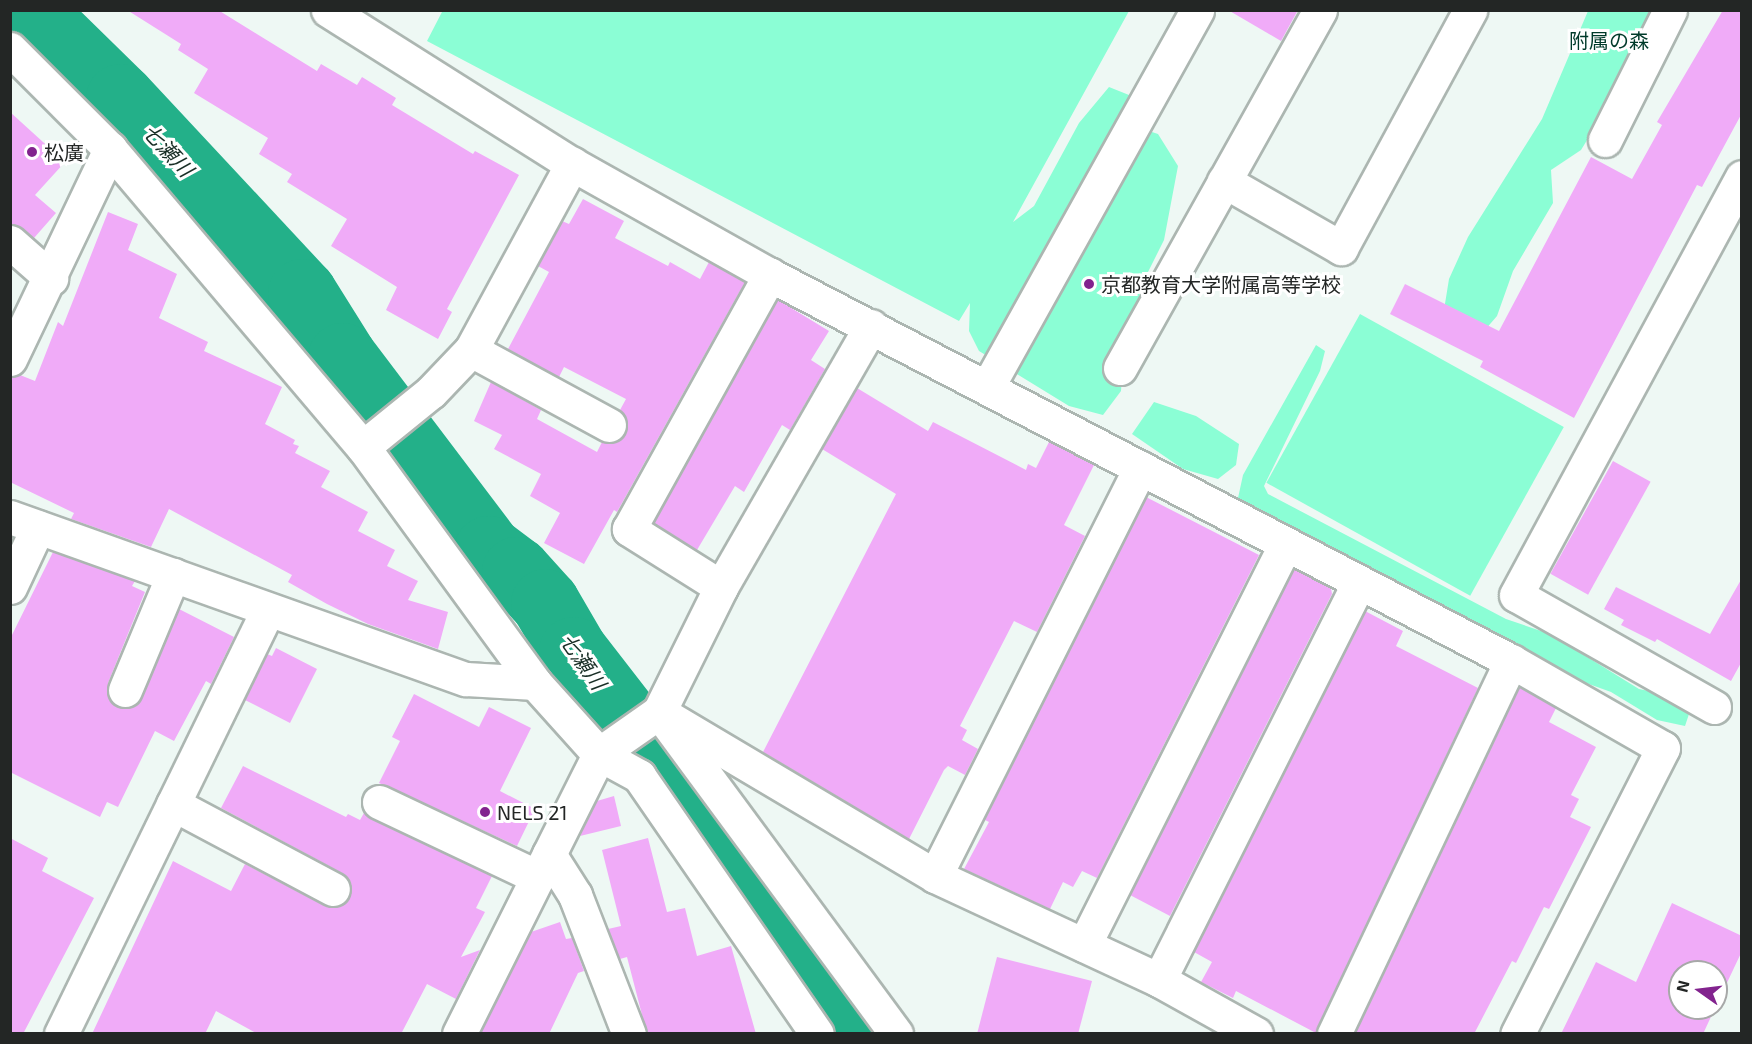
<!DOCTYPE html>
<meta charset="utf-8">
<style>
body{margin:0}
#map{position:relative;width:1752px;height:1044px;overflow:hidden;background:#eef8f4;font-family:"Exo 2","Noto Sans JP",sans-serif}
div>[style]{position:absolute}
[style*='--x']{left:calc(var(--x)*1px);top:calc(var(--y)*1px);width:calc(var(--w)*1px);rotate:calc(var(--a)*1deg)}
.green>*{inset:0;background:#8bfed5;transform-origin:0 0}
.river>*{height:69px;margin:-34.5px;padding:0 34.5px;transform-origin:34.5px;border-radius:34.5px;background:#23b089}
.building>*{inset:0;background:#f0abf8;transform-origin:0 0}
.roads{filter:drop-shadow(2px 0 #acb6b1) drop-shadow(-2px 0 #acb6b1) drop-shadow(0 2px #acb6b1) drop-shadow(0 -2px #acb6b1)}
.minor>*{height:33px;margin:-16.5px;padding:0 16.5px;transform-origin:16.5px;border-radius:16.5px;background:#fff}
.dots>*{width:16px;height:16px;translate:-50% -50%;box-sizing:border-box;border:3px solid #fff;border-radius:50%}
span{translate:-50% -50%;white-space:nowrap;text-align:center;line-height:1.15;-webkit-text-stroke:6px #fff;paint-order:stroke}
.park-label{font-size:20px;color:#003a2a}
.poi-label{font-size:20px;color:#232625}
.left{translate:0 -50%;text-align:left}
.water-label{font-size:21px;color:#192e26;font-style:italic}
.frame{position:absolute;inset:0;border:12px solid #232625;pointer-events:none}
.north{position:absolute;left:1668px;top:960px;width:60px;height:60px;box-sizing:border-box;background:#fff;border:2px solid #a7a8a8;border-radius:50%;rotate:284deg;font-size:16px;font-weight:700;line-height:24px;text-align:center;color:#232625}
.north::after{content:'';display:block;margin:auto;width:21px;height:27px;background:#82238e;clip-path:polygon(50% 0,100% 100%,50% 72%,0 100%)}
</style>
<div id="map">
<div class="green">
<div style="clip-path:polygon(443px 10px,1129px 11px,1013px 222px,1034px 206px,1079px 123px,1109px 87px,1134px 97px,1125px 123px,1158px 134px,1178px 166px,1164px 240px,1143px 282px,1123px 361px,1121px 391px,1103px 415px,1069px 406px,979px 351px,969px 331px,970px 303px,959px 321px,427px 41px)"></div>
<div style="clip-path:polygon(1588px 11px,1654px 11px,1603px 114px,1581px 150px,1551px 170px,1553px 203px,1513px 271px,1497px 316px,1478px 338px,1443px 316px,1449px 279px,1468px 237px,1542px 119px)"></div>
<div style="left:1360px;top:314px;width:233px;height:193px;rotate:29deg"></div>
<div style="clip-path:polygon(1316px 345px,1325px 351px,1320px 371px,1264px 486px,1268px 494px,1506px 619px,1550px 634px,1639px 689px,1664px 694px,1690px 711px,1685px 726px,1657px 720px,1611px 692px,1561px 674px,1523px 648px,1476px 634px,1248px 510px,1238px 498px,1243px 475px)"></div>
<div style="clip-path:polygon(1154px 402px,1196px 416px,1239px 444px,1236px 465px,1218px 479px,1183px 469px,1132px 434px)"></div>
</div>
<div class="river">
<div style="--x:30;--y:10;--w:126;--a:44.4"></div>
<div style="--x:120;--y:98;--w:267;--a:47"></div>
<div style="--x:302;--y:293;--w:75;--a:58"></div>
<div style="--x:342;--y:357;--w:242;--a:52.9"></div>
<div style="--x:488;--y:550;--w:35;--a:37"></div>
<div style="--x:516;--y:571;--w:43;--a:47.8"></div>
<div style="--x:545;--y:603;--w:56;--a:59.7"></div>
<div style="--x:573;--y:651;--w:199;--a:52.2"></div>
<div style="--x:695;--y:808;--w:282;--a:53.4"></div>
</div>
<div class="building">
<div style="clip-path:polygon(127px 10px,218px 10px,317px 71px,321px 64px,357px 85px,362px 77px,396px 98px,392px 105px,473px 154px,475px 151px,519px 175px,447px 309px,452px 312px,438px 339px,386px 310px,397px 287px,331px 246px,347px 219px,287px 182px,292px 174px,259px 154px,268px 138px,194px 93px,208px 69px,178px 50px,181px 44px)"></div>
<div style="clip-path:polygon(1228px 10px,1298px 10px,1281px 41px)"></div>
<div style="clip-path:polygon(1723px 10px,1742px 10px,1742px 113px,1702px 187px,1697px 185px,1574px 418px,1480px 367px,1483px 361px,1390px 314px,1405px 284px,1499px 331px,1591px 157px,1632px 179px,1662px 125px,1657px 122px)"></div>
<div style="clip-path:polygon(10px 112px,65px 162px,35px 195px,56px 213px,34px 238px,10px 224px)"></div>
<div style="clip-path:polygon(583px 199px,624px 221px,615px 238px,668px 266px,670px 262px,700px 279px,709px 262px,745px 282px,617px 512px,614px 510px,584px 564px,544px 543px,560px 513px,530px 496px,541px 474px,494px 449px,502px 435px,474px 421px,491px 382px,541px 410px,537px 419px,597px 452px,602px 442px,618px 441px,626px 433px,628px 424px,620px 410px,626px 399px,564px 367px,559px 377px,508px 349px,549px 272px,538px 266px,562px 221px,569px 224px)"></div>
<div style="clip-path:polygon(108px 212px,138px 224px,128px 250px,177px 274px,159px 318px,208px 342px,204px 351px,282px 387px,265px 424px,295px 440px,293px 444px,299px 446px,295px 453px,330px 471px,321px 487px,368px 512px,358px 531px,395px 550px,387px 566px,418px 581px,408px 600px,448px 612px,438px 649px,368px 624px,327px 604px,288px 582px,292px 575px,169px 509px,151px 547px,71px 519px,74px 513px,10px 482px,10px 378px,20px 375px,35px 381px,58px 322px,63px 326px)"></div>
<div style="clip-path:polygon(778px 300px,829px 331px,811px 360px,825px 369px,790px 430px,782px 425px,744px 492px,735px 486px,697px 550px,654px 523px)"></div>
<div style="clip-path:polygon(857px 388px,928px 431px,933px 422px,1026px 470px,1028px 464px,1036px 468px,1049px 442px,1094px 465px,1064px 525px,1085px 536px,1037px 632px,1014px 621px,960px 726px,967px 730px,962px 740px,978px 749px,965px 775px,948px 766px,944px 770px,909px 839px,763px 752px,896px 494px,822px 449px)"></div>
<div style="left:1613px;top:461px;width:43px;height:129px;rotate:29deg"></div>
<div style="clip-path:polygon(1146px 497px,1259px 555px,1097px 878px,1082px 871px,1073px 887px,1063px 882px,1050px 909px,964px 869px,989px 822px,985px 820px,998px 792px)"></div>
<div style="clip-path:polygon(53px 552px,135px 581px,132px 586px,145px 592px,108px 683px,110px 701px,117px 707px,128px 708px,142px 698px,179px 609px,234px 637px,211px 684px,206px 681px,174px 741px,155px 731px,118px 807px,107px 802px,100px 817px,10px 772px,10px 639px)"></div>
<div style="clip-path:polygon(1294px 569px,1331px 588px,1332px 594px,1170px 916px,1130px 895px)"></div>
<div style="clip-path:polygon(1742px 578px,1742px 661px,1731px 681px,1657px 639px,1655px 642px,1621px 625px,1624px 620px,1604px 609px,1616px 587px,1710px 634px)"></div>
<div style="clip-path:polygon(1365px 611px,1403px 631px,1396px 646px,1478px 688px,1316px 1033px,1236px 991px,1233px 998px,1201px 982px,1212px 962px,1194px 952px)"></div>
<div style="clip-path:polygon(276px 648px,317px 669px,290px 723px,245px 700px,267px 654px,272px 656px)"></div>
<div style="clip-path:polygon(1519px 687px,1556px 708px,1549px 722px,1596px 747px,1571px 795px,1579px 799px,1570px 817px,1591px 827px,1549px 909px,1544px 907px,1516px 963px,1512px 961px,1474px 1034px,1355px 1034px)"></div>
<div style="clip-path:polygon(414px 694px,479px 727px,489px 707px,531px 728px,500px 791px,535px 809px,517px 846px,379px 783px,400px 741px,392px 737px)"></div>
<div style="clip-path:polygon(243px 766px,346px 817px,348px 814px,360px 820px,364px 813px,492px 876px,476px 908px,485px 912px,461px 957px,480px 950px,456px 999px,427px 984px,401px 1034px,258px 1034px,216px 1011px,205px 1034px,92px 1034px,173px 861px,231px 891px,245px 864px,325px 906px,342px 905px,349px 898px,352px 888px,342px 873px,221px 808px)"></div>
<div style="clip-path:polygon(614px 796px,621px 826px,580px 836px,597px 801px)"></div>
<div style="clip-path:polygon(10px 838px,48px 858px,42px 871px,94px 898px,23px 1034px,10px 1034px)"></div>
<div style="clip-path:polygon(648px 838px,667px 912px,685px 908px,697px 956px,731px 946px,756px 1034px,647px 1034px,627px 957px,620px 959px,608px 929px,621px 926px,602px 850px)"></div>
<div style="clip-path:polygon(1672px 903px,1742px 936px,1742px 951px,1716px 1006px,1716px 972px,1680px 972px,1680px 1008px,1715px 1008px,1703px 1034px,1561px 1034px,1596px 962px,1636px 982px)"></div>
<div style="clip-path:polygon(560px 922px,566px 939px,572px 938px,584px 971px,578px 973px,549px 1034px,480px 1034px,531px 932px)"></div>
<div style="clip-path:polygon(997px 957px,1092px 981px,1078px 1034px,977px 1034px)"></div>
</div>
<div class="roads">
<div class="minor">
<div style="--x:328;--y:10;--w:289;--a:32.3"></div>
<div style="--x:572;--y:164;--w:227;--a:29.3"></div>
<div style="--x:770;--y:275;--w:836;--a:27.52"></div>
<div style="--x:1511;--y:661;--w:175;--a:29.8"></div>
<div style="--x:1663;--y:748;--w:321;--a:117"></div>
<div style="--x:10;--y:49;--w:141;--a:45"></div>
<div style="--x:110;--y:149;--w:391;--a:49.7"></div>
<div style="--x:363;--y:447;--w:292;--a:53.9"></div>
<div style="--x:535;--y:683;--w:96;--a:48"></div>
<div style="--x:599;--y:754;--w:46;--a:28.8"></div>
<div style="--x:639;--y:776;--w:313;--a:55.4"></div>
<div style="--x:1605;--y:140;--w:145;--a:-63.4"></div>
<div style="--x:1224;--y:181;--w:135;--a:29.8"></div>
<div style="--x:1341;--y:248;--w:271;--a:-61.5"></div>
<div style="--x:10;--y:242;--w:55;--a:41.3"></div>
<div style="--x:471;--y:350;--w:157;--a:28.5"></div>
<div style="--x:10;--y:359;--w:233;--a:-64.5"></div>
<div style="--x:1120;--y:368;--w:410;--a:-60.8"></div>
<div style="--x:988;--y:386;--w:430;--a:-60.9"></div>
<div style="--x:363;--y:447;--w:87;--a:-39"></div>
<div style="--x:431;--y:392;--w:58;--a:-46.4"></div>
<div style="--x:471;--y:350;--w:212;--a:-61.5"></div>
<div style="--x:10;--y:517;--w:484;--a:19.6"></div>
<div style="--x:466;--y:679;--w:69;--a:3.3"></div>
<div style="--x:10;--y:587;--w:66;--a:-65"></div>
<div style="--x:721;--y:587;--w:109;--a:-147.8"></div>
<div style="--x:629;--y:529;--w:291;--a:-61"></div>
<div style="--x:125;--y:690;--w:125;--a:-67.3"></div>
<div style="--x:1714;--y:707;--w:227;--a:-150.5"></div>
<div style="--x:1516;--y:595;--w:475;--a:-61.6"></div>
<div style="--x:659;--y:712;--w:321;--a:30.7"></div>
<div style="--x:935;--y:876;--w:247;--a:24.9"></div>
<div style="--x:1159;--y:980;--w:111;--a:29.1"></div>
<div style="--x:667;--y:723;--w:386;--a:53.6"></div>
<div style="--x:379;--y:802;--w:176;--a:25.3"></div>
<div style="--x:173;--y:804;--w:181;--a:28"></div>
<div style="--x:549;--y:854;--w:49;--a:57.6"></div>
<div style="--x:575;--y:895;--w:149;--a:68.8"></div>
<div style="--x:935;--y:876;--w:457;--a:-63.3"></div>
<div style="--x:1084;--y:945;--w:448;--a:-63.3"></div>
<div style="--x:1159;--y:980;--w:443;--a:-63.3"></div>
<div style="--x:61;--y:1034;--w:472;--a:-64"></div>
<div style="--x:459;--y:1034;--w:313;--a:-63.4"></div>
<div style="--x:599;--y:754;--w:73;--a:-35"></div>
<div style="--x:659;--y:712;--w:140;--a:-63.6"></div>
<div style="--x:721;--y:587;--w:301;--a:-60.1"></div>
<div style="--x:1334;--y:1034;--w:413;--a:-64.6"></div>
</div>
</div>
<div class="dots">
<div style="left:32px;top:152px;background:#82238e"></div>
<div style="left:1089px;top:284px;background:#82238e"></div>
<div style="left:485px;top:812px;background:#82238e"></div>
</div>
<div class="park-label">
<span style="left:1609px;top:40px">附属の森</span>
</div>
<div class="poi-label">
<span class="left" style="left:44px;top:152px">松廣</span>
<span class="left" style="left:1101px;top:284px">京都教育大学附属高等学校</span>
<span class="left" style="left:497px;top:812px">NELS 21</span>
</div>
<div class="water-label">
<span style="left:168px;top:150px;rotate:47deg">七瀬川</span>
<span style="left:583px;top:661px;rotate:55deg">七瀬川</span>
</div>
<div class="frame"></div>
<div class="north">N</div>
</div>
